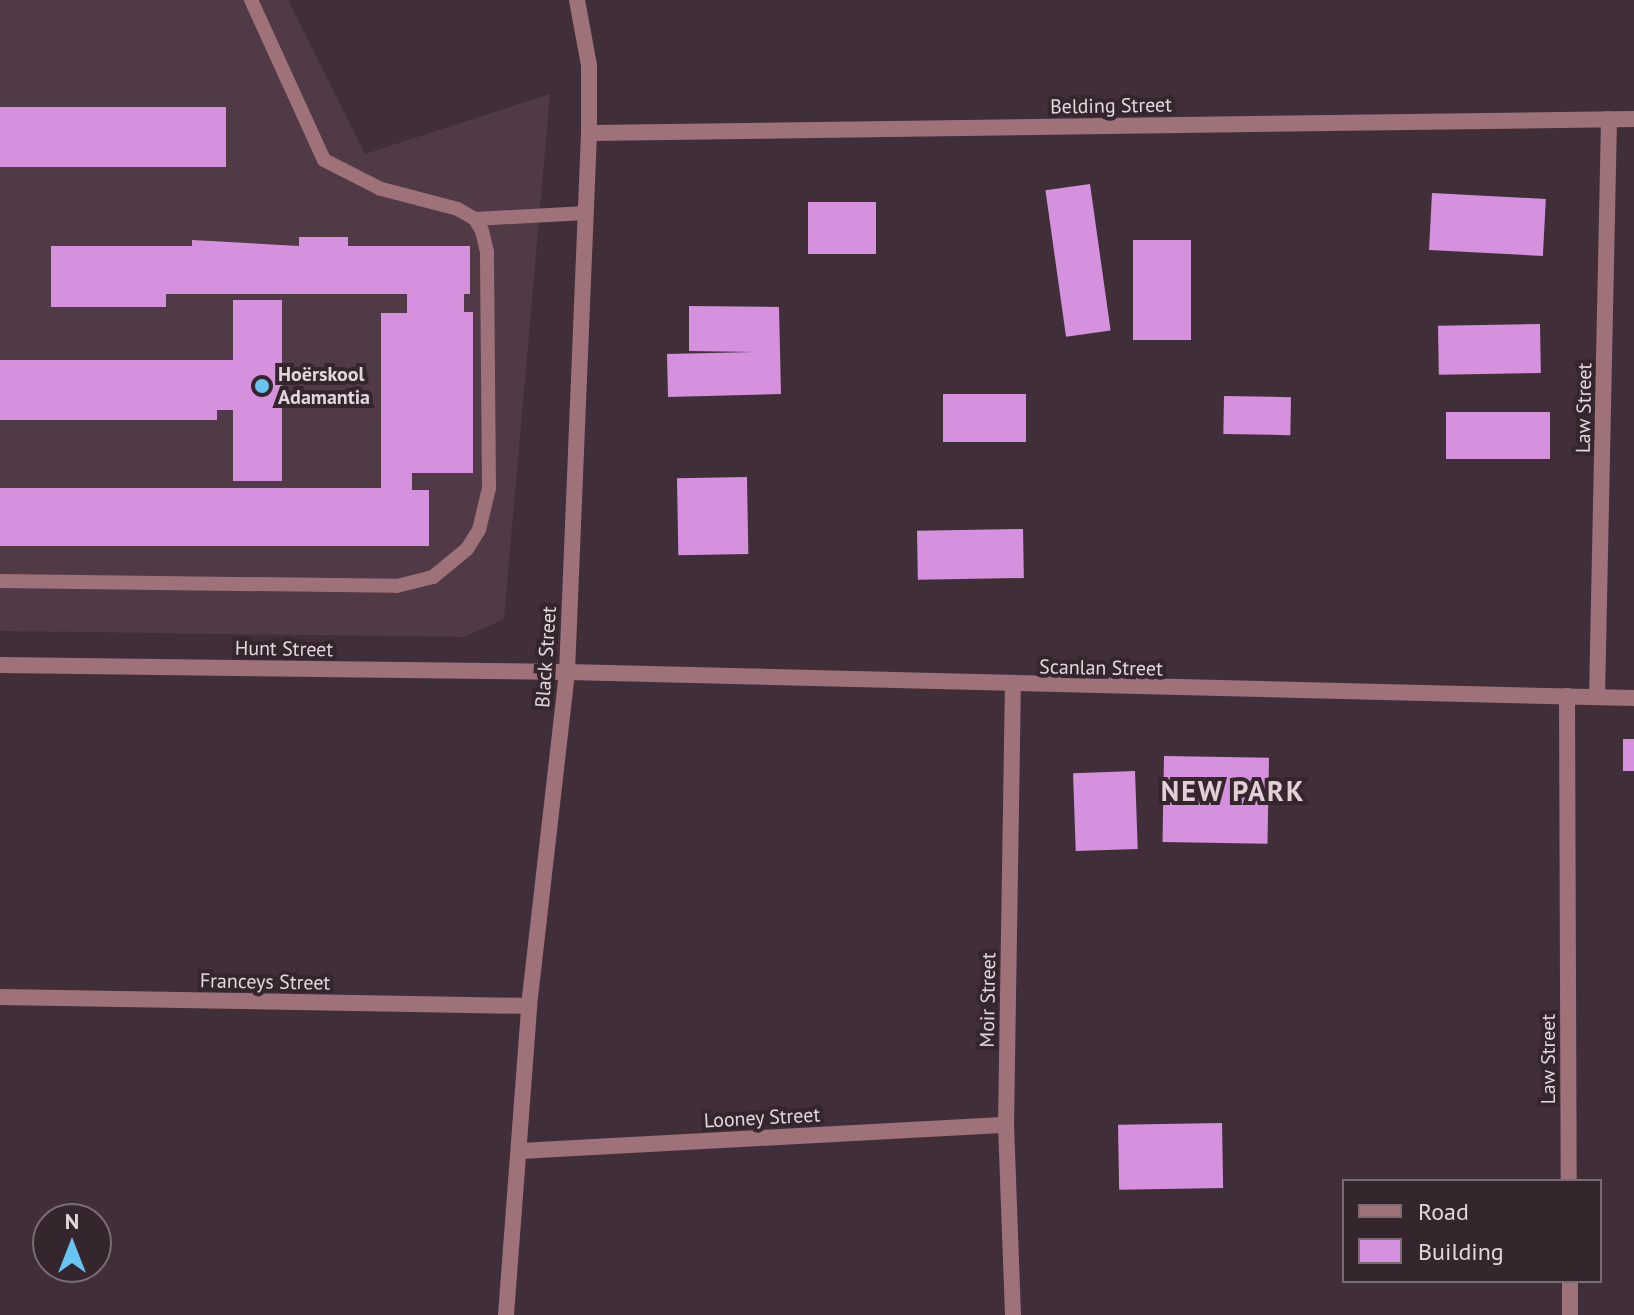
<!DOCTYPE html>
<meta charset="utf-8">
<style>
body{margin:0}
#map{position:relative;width:1634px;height:1315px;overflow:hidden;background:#402f38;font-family:"PT Sans",sans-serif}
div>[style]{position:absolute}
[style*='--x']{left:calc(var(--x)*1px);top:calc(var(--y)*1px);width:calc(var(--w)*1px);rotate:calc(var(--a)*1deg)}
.built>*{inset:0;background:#503a45}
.building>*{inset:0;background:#d591dd;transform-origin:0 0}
.service>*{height:14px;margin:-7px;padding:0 7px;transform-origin:7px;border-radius:7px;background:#9f7178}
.minor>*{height:16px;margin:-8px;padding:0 8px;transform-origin:8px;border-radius:8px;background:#9f7178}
.dots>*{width:22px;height:22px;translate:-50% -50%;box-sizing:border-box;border:4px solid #35262e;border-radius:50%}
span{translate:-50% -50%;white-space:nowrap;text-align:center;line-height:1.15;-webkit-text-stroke:8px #35262e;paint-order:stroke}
.street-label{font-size:20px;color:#e2d7dc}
.poi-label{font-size:20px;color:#e2d7dc;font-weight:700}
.left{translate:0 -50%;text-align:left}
.district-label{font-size:28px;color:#e4cfd9;font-weight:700;letter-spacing:2px}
.legend{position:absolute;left:1342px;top:1179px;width:260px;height:104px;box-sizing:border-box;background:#35262e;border:2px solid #7a6d74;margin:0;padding:10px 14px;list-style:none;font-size:24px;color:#e2d7dc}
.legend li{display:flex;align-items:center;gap:16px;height:40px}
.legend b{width:40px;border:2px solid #7a6d74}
.north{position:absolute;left:32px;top:1203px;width:80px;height:80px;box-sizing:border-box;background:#35262e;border:2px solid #7a6d74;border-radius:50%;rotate:0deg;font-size:22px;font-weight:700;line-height:32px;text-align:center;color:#e2d7dc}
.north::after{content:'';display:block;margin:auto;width:28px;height:36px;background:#68c4f0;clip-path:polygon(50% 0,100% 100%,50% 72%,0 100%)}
</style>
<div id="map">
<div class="built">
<div style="clip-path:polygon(0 0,288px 0,365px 154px,550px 94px,504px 619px,464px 637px,0 631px)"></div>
</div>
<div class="building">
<div style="left:0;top:107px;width:226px;height:60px"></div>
<div style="left:1090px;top:184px;width:148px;height:45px;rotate:82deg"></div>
<div style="left:1432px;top:193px;width:114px;height:57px;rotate:3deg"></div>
<div style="left:808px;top:202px;width:68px;height:52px"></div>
<div style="clip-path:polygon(299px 237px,348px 237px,348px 246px,470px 246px,470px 294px,464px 294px,464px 312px,473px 312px,473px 473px,412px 473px,412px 490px,429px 490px,429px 546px,0 546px,0 488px,381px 488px,381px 313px,407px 313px,407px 294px,166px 294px,166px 307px,51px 307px,51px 246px,192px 246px,192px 240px,299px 246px)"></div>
<div style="left:1133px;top:240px;width:58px;height:100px"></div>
<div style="clip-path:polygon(233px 300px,282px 300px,282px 481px,233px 481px,233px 410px,217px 410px,217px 420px,0 420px,0 360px,233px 360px)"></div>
<div style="clip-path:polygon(689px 306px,779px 307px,781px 394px,668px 397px,667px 354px,754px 352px,689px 351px)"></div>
<div style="left:1540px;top:324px;width:49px;height:102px;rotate:89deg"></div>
<div style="left:943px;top:394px;width:83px;height:48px"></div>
<div style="left:1224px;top:396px;width:67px;height:38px;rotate:1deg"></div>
<div style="left:1550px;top:412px;width:47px;height:104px;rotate:90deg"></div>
<div style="left:747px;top:477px;width:77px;height:70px;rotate:89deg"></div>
<div style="left:1023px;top:529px;width:49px;height:106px;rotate:89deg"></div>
<div style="left:1623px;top:739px;width:11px;height:32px"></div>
<div style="left:1164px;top:756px;width:105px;height:86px;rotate:1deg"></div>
<div style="left:1135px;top:771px;width:78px;height:62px;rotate:88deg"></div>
<div style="left:1222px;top:1123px;width:65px;height:104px;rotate:89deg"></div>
</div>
<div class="service">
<div style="--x:475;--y:219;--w:111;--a:-3.1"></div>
<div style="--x:0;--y:581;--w:397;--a:0.7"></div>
<div style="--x:397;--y:586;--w:37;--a:-14"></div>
<div style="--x:433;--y:577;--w:44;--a:-39.5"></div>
<div style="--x:467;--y:549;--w:22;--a:-58"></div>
<div style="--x:479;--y:530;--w:43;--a:-76.6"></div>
<div style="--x:489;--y:488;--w:236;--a:-90.5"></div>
<div style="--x:487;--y:252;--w:22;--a:-103"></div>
<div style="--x:482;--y:231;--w:14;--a:-120"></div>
<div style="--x:475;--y:219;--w:20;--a:-150"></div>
<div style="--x:458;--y:209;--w:80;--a:-165.4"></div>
<div style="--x:381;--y:189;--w:64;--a:-153"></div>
<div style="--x:324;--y:160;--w:176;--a:-114.5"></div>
</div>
<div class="minor">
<div style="--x:589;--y:133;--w:1045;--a:-0.77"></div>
<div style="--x:0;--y:665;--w:567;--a:0.71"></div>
<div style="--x:567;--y:672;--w:1067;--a:1.4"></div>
<div style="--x:1567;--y:696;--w:485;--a:89.8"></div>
<div style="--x:1597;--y:697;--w:578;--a:-88.81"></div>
<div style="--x:0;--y:997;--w:529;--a:0.97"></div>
<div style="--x:520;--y:1151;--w:487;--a:-3.1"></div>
<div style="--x:1570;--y:1281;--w:34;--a:90"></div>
<div style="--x:506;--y:1315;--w:310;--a:-85.7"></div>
<div style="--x:529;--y:1006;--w:336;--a:-83.5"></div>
<div style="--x:567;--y:672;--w:539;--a:-87.66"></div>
<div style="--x:589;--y:133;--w:68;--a:-90"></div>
<div style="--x:589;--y:65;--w:66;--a:-100.5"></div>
<div style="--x:1013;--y:1315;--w:190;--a:-92.1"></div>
<div style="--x:1006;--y:1125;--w:439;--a:-89.1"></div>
</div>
<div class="dots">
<div style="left:262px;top:386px;background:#68c4f0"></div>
</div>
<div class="street-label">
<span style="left:1111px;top:106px;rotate:-1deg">Belding Street</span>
<span style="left:1584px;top:408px;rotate:-89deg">Law Street</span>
<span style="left:284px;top:649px;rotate:1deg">Hunt Street</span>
<span style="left:546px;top:657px;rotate:-86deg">Black Street</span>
<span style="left:1101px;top:668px;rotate:1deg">Scanlan Street</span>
<span style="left:265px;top:982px;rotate:1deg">Franceys Street</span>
<span style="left:988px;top:1000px;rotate:-89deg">Moir Street</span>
<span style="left:1548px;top:1059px;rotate:-90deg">Law Street</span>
<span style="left:762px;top:1118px;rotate:-3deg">Looney Street</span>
</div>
<div class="poi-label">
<span class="left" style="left:278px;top:386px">Hoërskool<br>Adamantia</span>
</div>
<div class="district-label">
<span style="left:1233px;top:791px">NEW PARK</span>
</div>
<ul class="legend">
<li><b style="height:10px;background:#9f7178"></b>Road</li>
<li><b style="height:22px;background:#d591dd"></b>Building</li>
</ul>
<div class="north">N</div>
</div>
